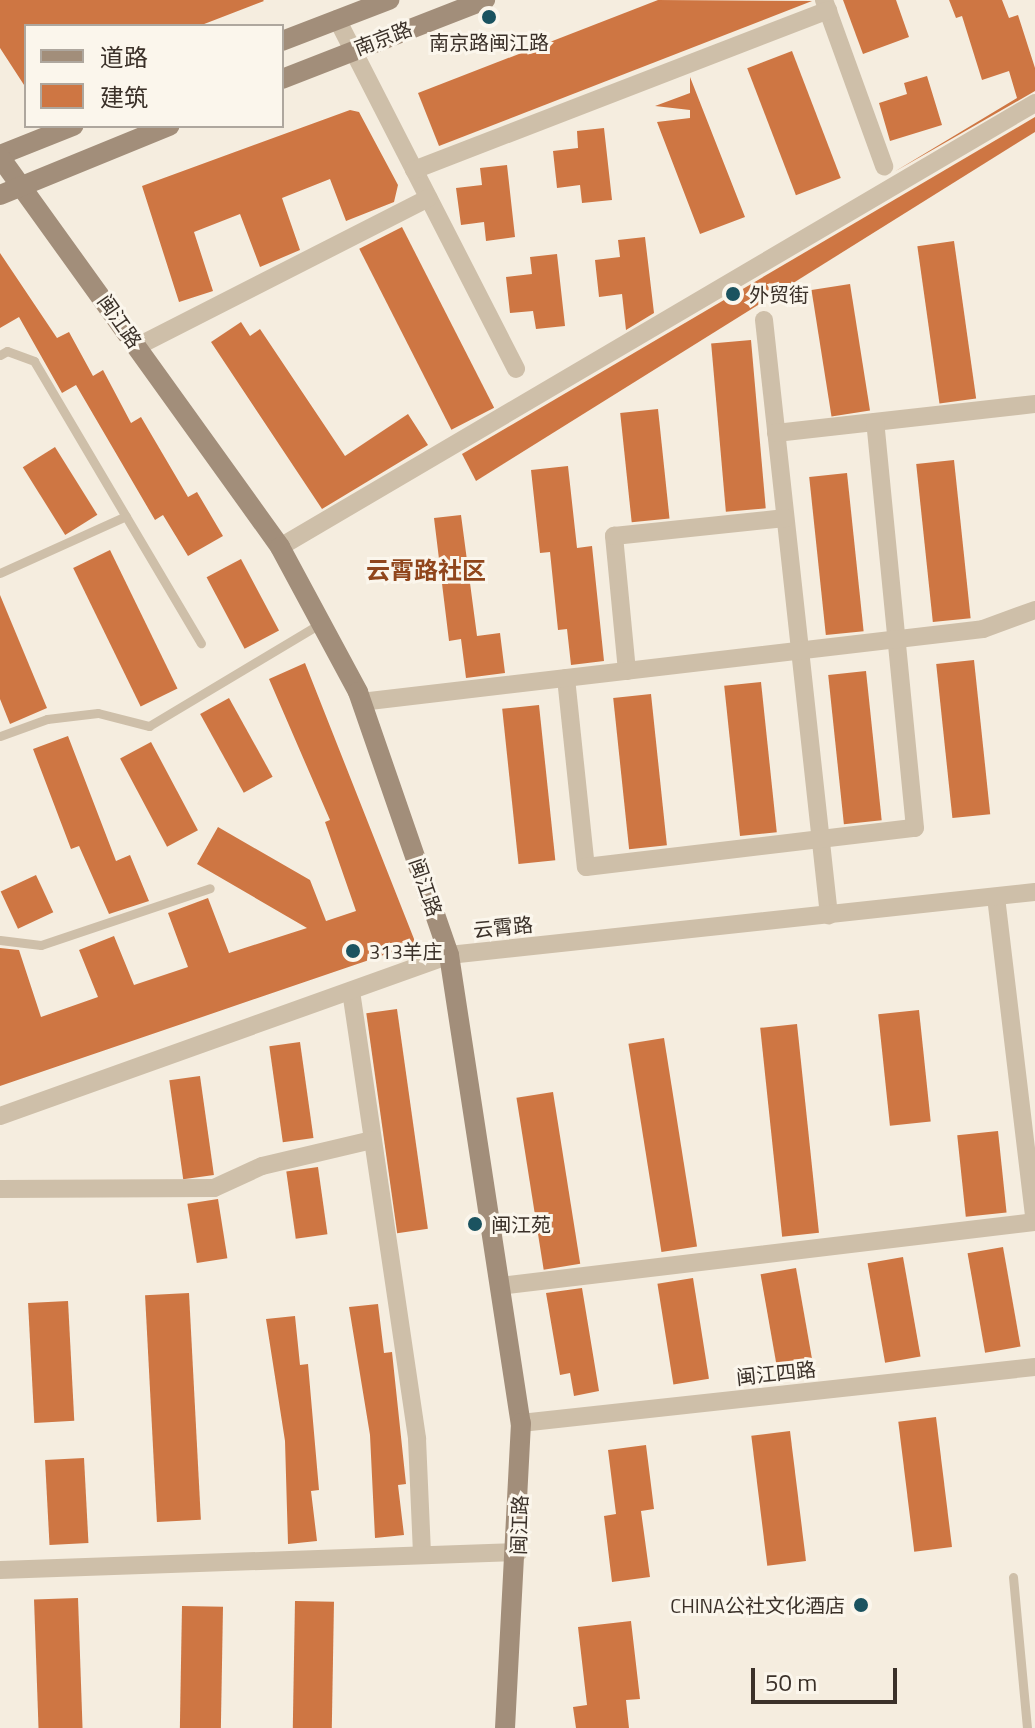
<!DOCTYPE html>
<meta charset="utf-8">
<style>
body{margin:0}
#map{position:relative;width:1035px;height:1728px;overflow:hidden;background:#f5eddf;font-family:"Titillium Web","Noto Sans SC",sans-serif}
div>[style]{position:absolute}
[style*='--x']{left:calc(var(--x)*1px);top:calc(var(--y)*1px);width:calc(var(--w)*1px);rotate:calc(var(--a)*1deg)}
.building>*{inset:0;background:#ce7643;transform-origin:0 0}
.lane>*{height:9px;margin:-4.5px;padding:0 4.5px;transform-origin:4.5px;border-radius:4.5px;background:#cebfa9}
.street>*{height:18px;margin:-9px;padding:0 9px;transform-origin:9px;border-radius:9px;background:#cebfa9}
.secondary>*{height:20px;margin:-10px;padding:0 10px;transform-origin:10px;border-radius:10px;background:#a28e7a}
.dots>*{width:22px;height:22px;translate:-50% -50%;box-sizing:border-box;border:4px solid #fbf6ec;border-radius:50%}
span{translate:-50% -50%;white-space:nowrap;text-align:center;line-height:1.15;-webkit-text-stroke:6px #fbf6ec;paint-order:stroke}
.street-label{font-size:20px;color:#3b3129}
.poi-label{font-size:20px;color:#3b3129}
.left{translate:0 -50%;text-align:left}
.right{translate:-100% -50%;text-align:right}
.quarter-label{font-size:24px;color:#90461c;font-weight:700}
.legend{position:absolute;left:24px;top:24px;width:260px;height:104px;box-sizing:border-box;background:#fbf6ec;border:2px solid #aea79e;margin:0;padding:10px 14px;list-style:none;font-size:24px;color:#3b3129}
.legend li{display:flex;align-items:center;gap:16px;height:40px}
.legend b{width:40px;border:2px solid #aea79e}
.scale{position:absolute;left:751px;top:1668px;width:146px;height:36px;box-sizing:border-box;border:4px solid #3b3129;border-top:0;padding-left:10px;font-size:24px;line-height:28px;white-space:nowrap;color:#3b3129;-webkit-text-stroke:6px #fbf6ec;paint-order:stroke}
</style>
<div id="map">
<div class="building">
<div style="clip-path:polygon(0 0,263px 0,264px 1px,199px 26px,26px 26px,26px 88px,0 48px)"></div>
<div style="clip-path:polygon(658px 0,812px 1px,439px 146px,418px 93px)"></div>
<div style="clip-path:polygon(843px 0,896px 0,909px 37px,863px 54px)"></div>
<div style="clip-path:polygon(949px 0,1002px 0,1009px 18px,1018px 15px,1035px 68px,1035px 91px,894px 172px,1017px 98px,1009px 71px,982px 80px,962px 16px,956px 18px)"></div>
<div style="left:792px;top:51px;width:136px;height:48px;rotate:69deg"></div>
<div style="clip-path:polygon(927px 76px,942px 125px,890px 141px,879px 103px,907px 94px,904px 83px)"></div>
<div style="clip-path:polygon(690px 77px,745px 217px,700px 234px,657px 122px,690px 118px,690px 110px,655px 106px,690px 93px)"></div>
<div style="clip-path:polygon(350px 110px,359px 112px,398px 185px,394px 202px,346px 221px,330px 179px,282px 198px,300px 250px,260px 267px,240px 214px,194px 232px,213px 291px,179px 302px,142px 186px)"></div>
<div style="clip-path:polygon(1035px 117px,1035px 132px,476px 481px,462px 454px)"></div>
<div style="clip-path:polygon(604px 128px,612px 200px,582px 203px,580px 185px,557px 188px,553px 151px,578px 148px,577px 131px)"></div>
<div style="clip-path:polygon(507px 165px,515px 237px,486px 241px,484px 222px,461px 225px,456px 188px,482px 185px,480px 168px)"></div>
<div style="left:402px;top:227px;width:203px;height:48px;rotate:63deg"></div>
<div style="clip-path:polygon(645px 237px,654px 313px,626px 330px,622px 294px,599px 297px,595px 260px,620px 257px,618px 240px)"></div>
<div style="left:954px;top:241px;width:159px;height:37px;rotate:82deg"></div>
<div style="clip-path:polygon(0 253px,57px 338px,69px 332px,93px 376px,103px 370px,131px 423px,141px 417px,188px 497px,197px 492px,223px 536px,188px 556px,163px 515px,155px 520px,76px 385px,62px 393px,19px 317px,0 328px)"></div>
<div style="clip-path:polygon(557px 254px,565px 326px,536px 329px,533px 311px,510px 313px,506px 277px,532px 274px,530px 257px)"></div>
<div style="left:850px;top:284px;width:128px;height:39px;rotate:81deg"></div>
<div style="clip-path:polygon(241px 322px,250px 336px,260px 329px,345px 456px,408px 414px,428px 445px,322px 509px,211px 342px)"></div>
<div style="left:751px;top:340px;width:169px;height:40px;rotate:85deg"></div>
<div style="left:658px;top:409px;width:110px;height:38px;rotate:84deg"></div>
<div style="left:55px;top:447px;width:80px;height:38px;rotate:58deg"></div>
<div style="left:954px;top:460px;width:159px;height:38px;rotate:84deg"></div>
<div style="clip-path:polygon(568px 466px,577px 548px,592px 546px,604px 661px,571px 665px,567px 629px,558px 630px,550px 552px,540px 553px,531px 470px)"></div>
<div style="left:847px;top:473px;width:159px;height:38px;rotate:84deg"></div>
<div style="clip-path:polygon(461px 515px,477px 636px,500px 633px,505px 673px,466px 678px,461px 639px,449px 641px,434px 518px)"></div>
<div style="left:110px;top:550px;width:154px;height:41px;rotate:64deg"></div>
<div style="left:241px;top:559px;width:81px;height:39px;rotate:62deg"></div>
<div style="clip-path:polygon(0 595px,47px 708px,10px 724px,0 699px)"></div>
<div style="left:974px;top:660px;width:155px;height:38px;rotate:84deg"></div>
<div style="clip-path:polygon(305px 663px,416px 944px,0 1086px,0 948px,19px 950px,41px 1017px,98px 997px,79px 950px,114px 936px,134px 985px,188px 967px,168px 913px,208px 898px,229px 953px,307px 928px,197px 864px,218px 827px,310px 880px,326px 921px,356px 911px,325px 822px,330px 820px,269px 679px)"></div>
<div style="left:866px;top:671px;width:150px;height:38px;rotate:84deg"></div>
<div style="left:761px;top:682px;width:151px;height:37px;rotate:84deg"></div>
<div style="left:651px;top:694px;width:152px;height:38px;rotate:84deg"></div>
<div style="left:229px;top:698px;width:90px;height:33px;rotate:61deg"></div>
<div style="left:539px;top:705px;width:156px;height:37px;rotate:84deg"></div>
<div style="clip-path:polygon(68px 736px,116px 861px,130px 855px,149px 901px,109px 914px,79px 846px,71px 849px,33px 749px)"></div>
<div style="left:151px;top:742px;width:100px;height:35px;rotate:62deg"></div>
<div style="left:36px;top:875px;width:41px;height:39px;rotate:65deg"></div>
<div style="left:397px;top:1009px;width:222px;height:31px;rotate:82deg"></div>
<div style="left:919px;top:1010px;width:112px;height:41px;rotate:84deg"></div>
<div style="left:797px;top:1024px;width:210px;height:37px;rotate:84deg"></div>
<div style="left:664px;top:1038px;width:211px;height:36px;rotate:81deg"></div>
<div style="left:300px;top:1042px;width:97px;height:31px;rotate:82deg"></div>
<div style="left:200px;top:1076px;width:100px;height:31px;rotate:82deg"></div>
<div style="left:553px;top:1092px;width:174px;height:37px;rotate:81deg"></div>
<div style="left:998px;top:1131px;width:82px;height:41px;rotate:84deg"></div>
<div style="left:318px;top:1167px;width:68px;height:32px;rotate:82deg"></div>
<div style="left:218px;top:1199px;width:60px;height:31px;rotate:81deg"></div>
<div style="left:1003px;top:1247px;width:101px;height:36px;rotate:80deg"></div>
<div style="left:903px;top:1257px;width:101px;height:36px;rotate:80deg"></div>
<div style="left:796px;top:1268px;width:102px;height:36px;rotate:80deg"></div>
<div style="left:693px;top:1278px;width:102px;height:36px;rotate:81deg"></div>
<div style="clip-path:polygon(582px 1288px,599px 1391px,574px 1396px,570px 1373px,560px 1375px,546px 1293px)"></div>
<div style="left:189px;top:1293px;width:227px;height:44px;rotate:87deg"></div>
<div style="left:68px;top:1301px;width:120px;height:40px;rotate:87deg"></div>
<div style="clip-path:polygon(378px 1304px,384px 1353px,392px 1352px,406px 1484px,398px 1485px,404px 1535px,375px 1538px,370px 1435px,349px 1307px)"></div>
<div style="clip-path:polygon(295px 1316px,300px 1365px,308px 1364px,319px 1490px,311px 1491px,317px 1541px,288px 1544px,285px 1441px,266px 1319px)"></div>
<div style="left:936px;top:1417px;width:131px;height:38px;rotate:83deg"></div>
<div style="left:790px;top:1431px;width:131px;height:39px;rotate:83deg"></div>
<div style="clip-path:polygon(646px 1445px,654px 1509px,641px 1511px,650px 1577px,612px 1582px,604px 1516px,616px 1514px,608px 1450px)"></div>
<div style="left:84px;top:1458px;width:85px;height:39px;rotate:87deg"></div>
<div style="left:78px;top:1598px;width:130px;height:44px;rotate:88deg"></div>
<div style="left:295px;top:1601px;width:39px;height:127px;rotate:1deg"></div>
<div style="left:182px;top:1606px;width:41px;height:122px;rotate:1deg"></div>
<div style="clip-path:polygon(631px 1621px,640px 1699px,626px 1700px,629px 1728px,576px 1728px,573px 1707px,587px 1705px,578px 1627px)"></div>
</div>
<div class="lane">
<div style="--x:0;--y:355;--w:8;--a:-30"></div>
<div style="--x:7;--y:351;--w:29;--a:20"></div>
<div style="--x:34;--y:361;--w:328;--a:59.4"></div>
<div style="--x:0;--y:573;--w:138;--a:-24.3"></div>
<div style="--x:0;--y:736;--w:50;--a:-19.9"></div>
<div style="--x:47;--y:719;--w:51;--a:-6.7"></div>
<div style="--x:98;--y:713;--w:53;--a:14.3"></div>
<div style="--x:149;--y:726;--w:200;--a:-30.9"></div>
<div style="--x:0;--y:940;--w:41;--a:7"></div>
<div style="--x:41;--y:945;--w:178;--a:-18.6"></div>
<div style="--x:1013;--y:1577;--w:152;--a:84.7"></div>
</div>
<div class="street">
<div style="--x:824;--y:0;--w:177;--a:70.1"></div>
<div style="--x:337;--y:19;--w:393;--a:62.9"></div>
<div style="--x:414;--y:170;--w:444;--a:-21.1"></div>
<div style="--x:764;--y:320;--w:599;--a:83.77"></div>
<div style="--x:138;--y:346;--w:326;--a:-27"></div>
<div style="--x:776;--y:433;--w:261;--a:-6.4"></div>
<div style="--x:280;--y:547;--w:876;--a:-30.46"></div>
<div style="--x:627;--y:671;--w:136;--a:-95.5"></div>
<div style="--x:614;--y:536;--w:172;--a:-6"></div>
<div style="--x:566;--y:678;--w:190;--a:84"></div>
<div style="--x:586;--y:867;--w:331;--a:-6.8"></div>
<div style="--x:915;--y:828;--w:408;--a:-95.6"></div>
<div style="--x:361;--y:702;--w:626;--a:-6.69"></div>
<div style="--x:983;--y:629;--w:55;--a:-20.1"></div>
<div style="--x:996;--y:897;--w:327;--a:83.2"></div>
<div style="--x:351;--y:991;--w:453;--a:81.6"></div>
<div style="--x:417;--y:1439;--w:116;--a:87.5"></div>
<div style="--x:0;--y:1116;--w:477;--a:-19.7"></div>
<div style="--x:449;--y:955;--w:589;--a:-6.14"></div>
<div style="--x:0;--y:1189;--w:214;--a:-0.3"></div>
<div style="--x:214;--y:1188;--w:53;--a:-24.6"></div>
<div style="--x:262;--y:1166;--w:113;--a:-13.3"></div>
<div style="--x:500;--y:1286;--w:539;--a:-6.82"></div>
<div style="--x:521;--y:1423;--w:517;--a:-6.22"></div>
<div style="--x:0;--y:1570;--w:519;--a:-1.99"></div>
</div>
<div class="secondary">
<div style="--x:282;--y:41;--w:115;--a:-21"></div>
<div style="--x:282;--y:79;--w:218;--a:-21.3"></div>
<div style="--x:0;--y:155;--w:79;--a:-21.7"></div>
<div style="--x:0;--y:157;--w:480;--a:54.3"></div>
<div style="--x:280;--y:547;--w:165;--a:61.7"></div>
<div style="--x:358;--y:692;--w:278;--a:70.9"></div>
<div style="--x:449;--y:955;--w:474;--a:81.3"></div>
<div style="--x:521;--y:1423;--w:305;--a:93"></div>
<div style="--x:0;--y:195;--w:183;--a:-22.2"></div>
</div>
<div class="dots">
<div style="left:489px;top:17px;background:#1b5360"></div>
<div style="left:733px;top:294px;background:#1b5360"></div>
<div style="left:353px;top:951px;background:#1b5360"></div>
<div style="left:475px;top:1224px;background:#1b5360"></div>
<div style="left:861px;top:1605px;background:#1b5360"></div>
</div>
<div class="street-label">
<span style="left:383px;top:38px;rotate:-21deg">南京路</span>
<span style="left:120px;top:321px;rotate:55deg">闽江路</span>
<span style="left:426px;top:887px;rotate:71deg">闽江路</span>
<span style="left:503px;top:927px;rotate:-6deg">云霄路</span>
<span style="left:776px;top:1373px;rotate:-6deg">闽江四路</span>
<span style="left:519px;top:1525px;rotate:-88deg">闽江路</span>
</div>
<div class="poi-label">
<span style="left:489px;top:42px">南京路闽江路</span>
<span class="left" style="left:749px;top:294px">外贸街</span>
<span class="left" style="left:369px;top:951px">313羊庄</span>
<span class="left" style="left:491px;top:1224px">闽江苑</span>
<span class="right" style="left:845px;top:1605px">CHINA公社文化酒店</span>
</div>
<div class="quarter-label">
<span style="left:426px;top:571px">云霄路社区</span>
</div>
<ul class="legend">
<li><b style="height:10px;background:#a28e7a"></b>道路</li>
<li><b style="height:22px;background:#ce7643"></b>建筑</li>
</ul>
<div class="scale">50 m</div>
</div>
